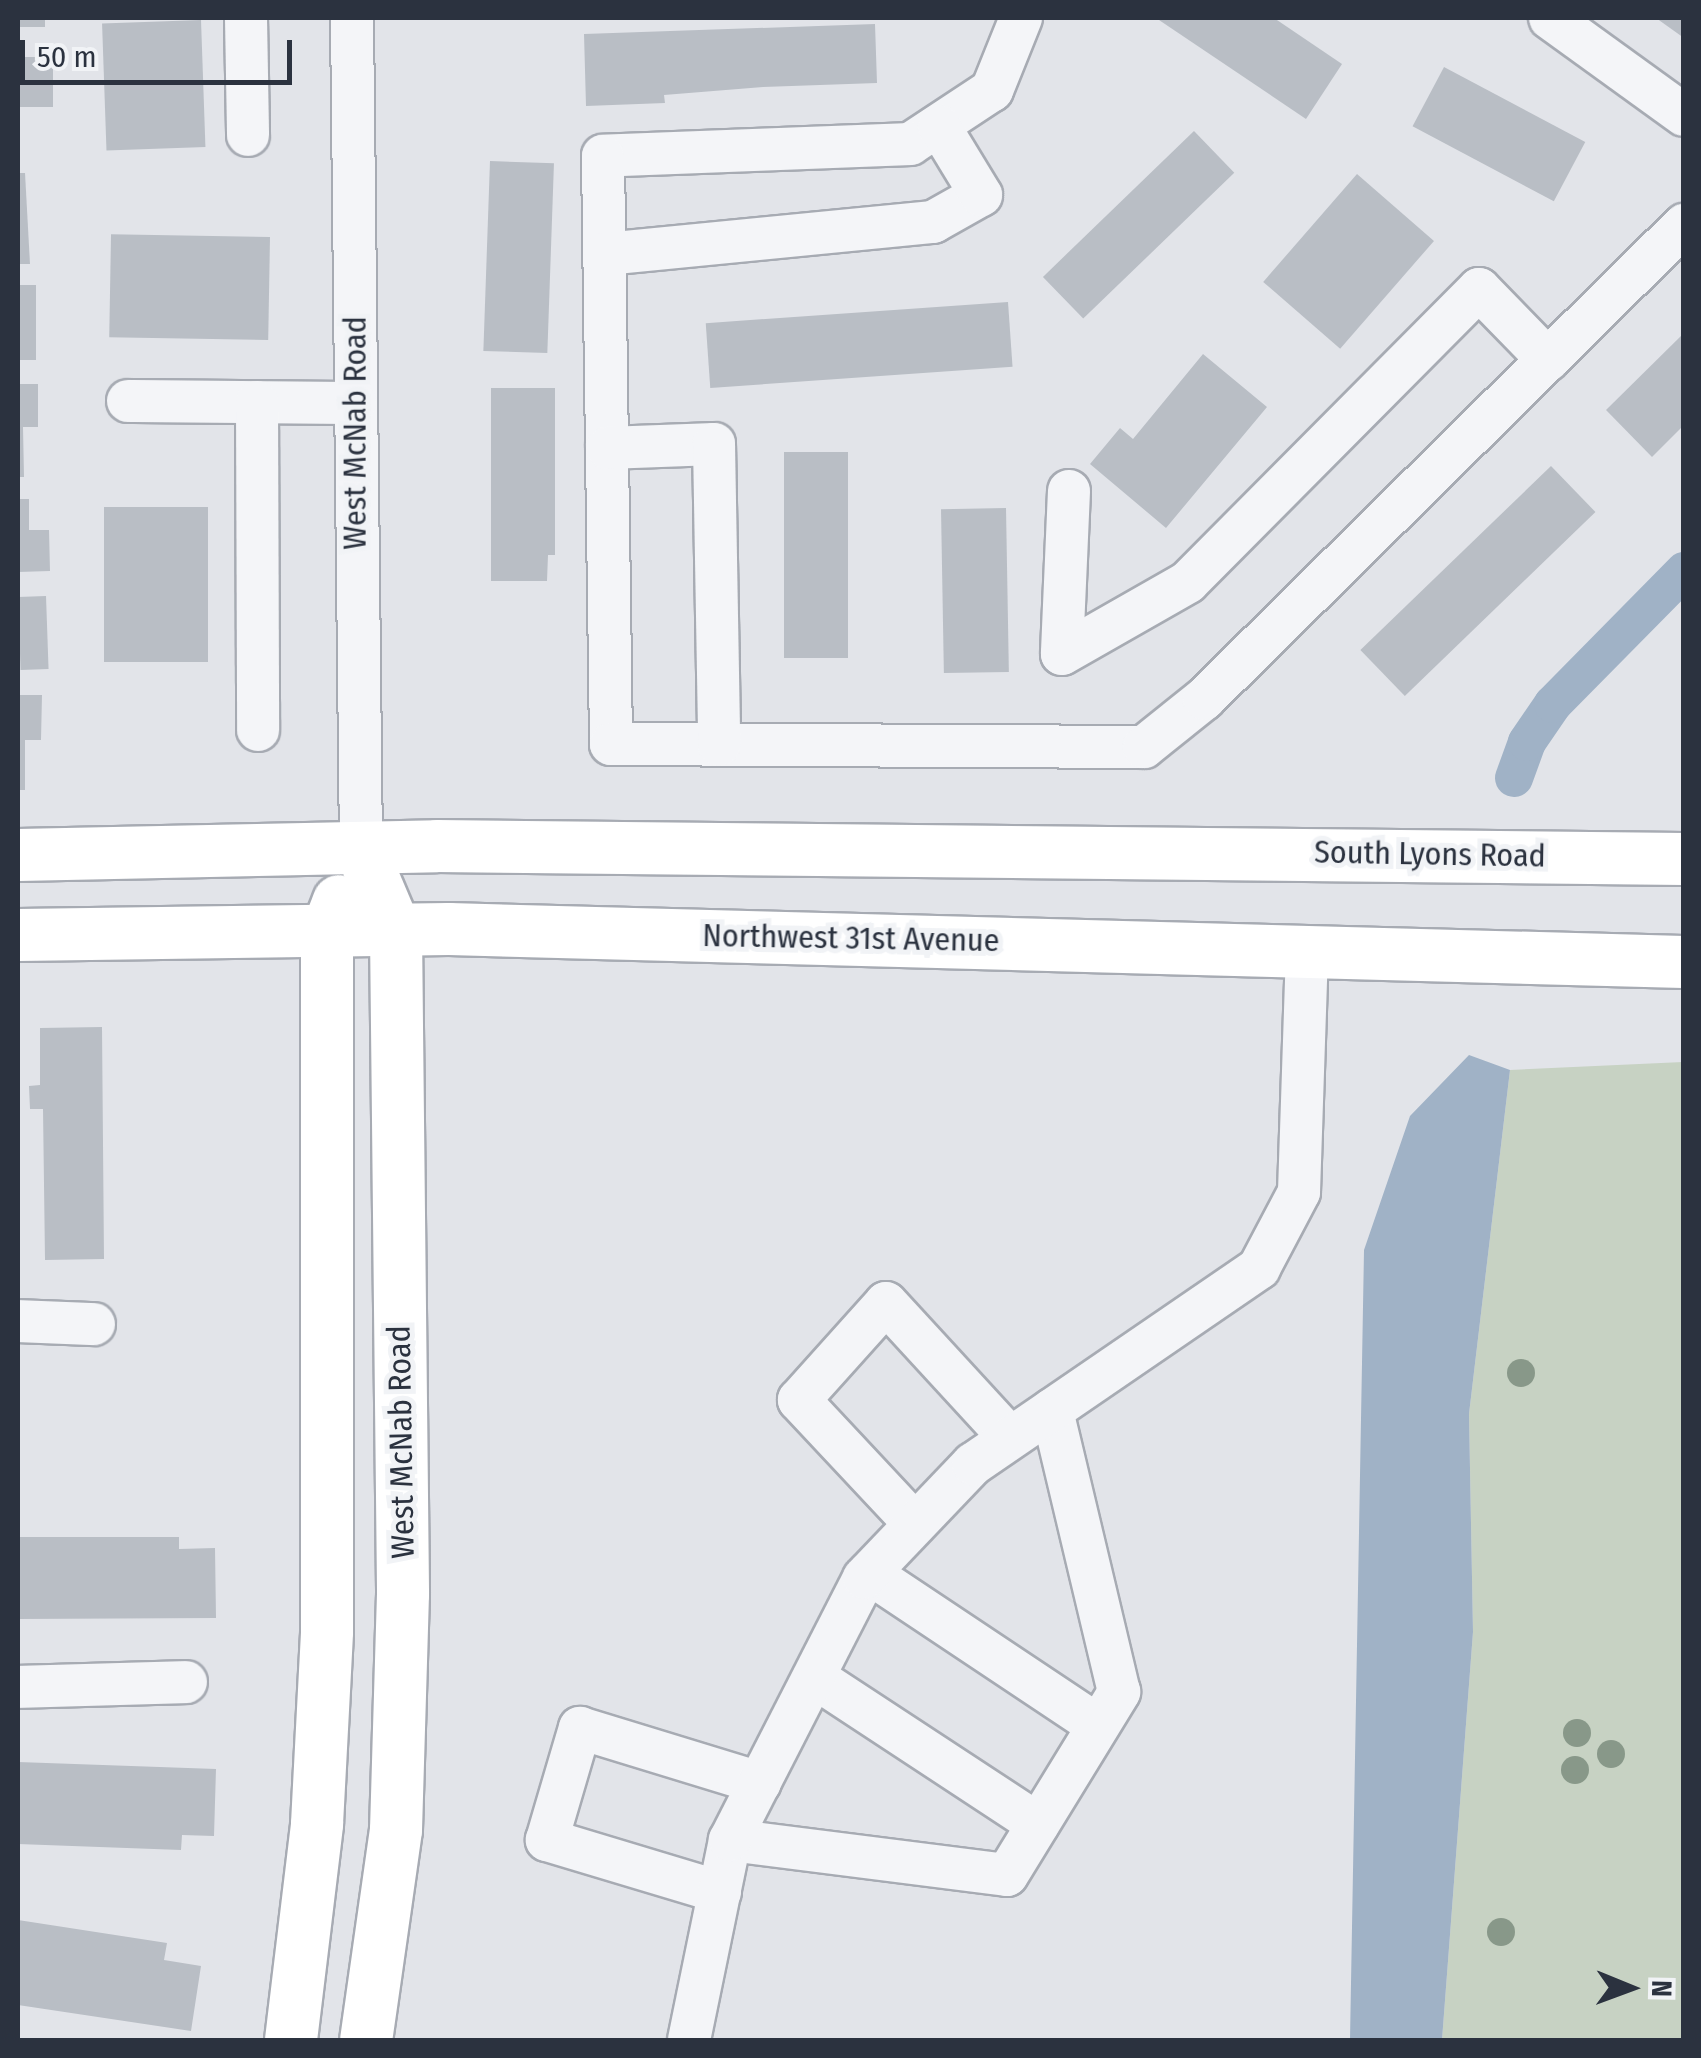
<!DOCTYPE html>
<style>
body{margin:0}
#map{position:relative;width:1701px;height:2058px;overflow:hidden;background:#e2e4e9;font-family:"Fira Sans Condensed",sans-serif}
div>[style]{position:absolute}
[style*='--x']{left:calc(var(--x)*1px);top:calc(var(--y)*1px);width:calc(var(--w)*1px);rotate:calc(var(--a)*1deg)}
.green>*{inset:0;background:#c7d2c3}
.water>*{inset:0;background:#a0b2c6}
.canal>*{height:38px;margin:-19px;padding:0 19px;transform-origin:19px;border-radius:19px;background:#a0b2c6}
.building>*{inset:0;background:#b9bec5;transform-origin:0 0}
.roads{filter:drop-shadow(2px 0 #a7abb3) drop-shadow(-2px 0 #a7abb3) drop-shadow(0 2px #a7abb3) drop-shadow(0 -2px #a7abb3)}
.minor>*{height:42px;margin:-21px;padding:0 21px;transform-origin:21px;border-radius:21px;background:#f4f5f8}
.major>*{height:52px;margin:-26px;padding:0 26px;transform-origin:26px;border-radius:26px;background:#fff}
.trees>*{width:28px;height:28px;margin:-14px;border-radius:50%;background:#889889}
span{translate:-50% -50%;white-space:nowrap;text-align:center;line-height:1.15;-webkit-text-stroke:10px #f1f3f6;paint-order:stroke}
.street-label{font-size:32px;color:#2b323f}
.frame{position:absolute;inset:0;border:20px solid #2b323f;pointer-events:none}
.north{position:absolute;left:1581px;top:1938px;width:100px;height:100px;-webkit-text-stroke:8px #f1f3f6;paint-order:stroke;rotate:91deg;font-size:28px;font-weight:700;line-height:40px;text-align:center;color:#2b323f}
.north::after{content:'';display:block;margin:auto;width:35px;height:45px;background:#2b323f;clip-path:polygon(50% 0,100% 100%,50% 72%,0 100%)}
.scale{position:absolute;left:20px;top:40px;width:272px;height:45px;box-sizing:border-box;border:5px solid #2b323f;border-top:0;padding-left:12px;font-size:30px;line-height:35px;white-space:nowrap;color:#2b323f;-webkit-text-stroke:8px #f1f3f6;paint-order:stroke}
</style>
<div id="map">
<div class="green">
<div style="clip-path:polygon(1683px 1062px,1683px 2040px,1442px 2040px,1473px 1632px,1469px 1414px,1510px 1070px)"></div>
</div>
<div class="water">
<div style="clip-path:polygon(1469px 1055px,1510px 1070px,1469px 1414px,1473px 1632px,1442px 2040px,1350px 2040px,1364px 1250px,1410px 1116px)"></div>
</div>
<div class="canal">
<div style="--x:1514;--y:778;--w:38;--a:-70"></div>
<div style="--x:1527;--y:742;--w:46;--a:-55.6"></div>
<div style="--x:1553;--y:704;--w:187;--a:-45.4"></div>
</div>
<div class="building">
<div style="left:18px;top:18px;width:27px;height:9px"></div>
<div style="clip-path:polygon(1156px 18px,1274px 18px,1342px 64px,1306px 119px)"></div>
<div style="clip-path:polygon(1656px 18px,1684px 18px,1684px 38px)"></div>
<div style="left:201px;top:20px;width:127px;height:99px;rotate:88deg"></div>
<div style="clip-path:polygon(875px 24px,877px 83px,763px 87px,664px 95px,665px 103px,586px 106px,584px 34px)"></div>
<div style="left:18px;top:57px;width:35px;height:50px"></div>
<div style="left:1444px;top:67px;width:160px;height:67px;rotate:28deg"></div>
<div style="left:1194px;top:131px;width:58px;height:210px;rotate:46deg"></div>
<div style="left:490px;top:161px;width:64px;height:190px;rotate:2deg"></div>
<div style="clip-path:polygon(18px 173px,25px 173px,30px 264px,18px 264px)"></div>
<div style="left:1357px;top:174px;width:102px;height:143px;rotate:41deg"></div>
<div style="left:270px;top:237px;width:103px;height:159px;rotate:91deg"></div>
<div style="left:18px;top:285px;width:18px;height:75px"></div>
<div style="left:1008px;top:302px;width:65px;height:303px;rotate:86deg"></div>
<div style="clip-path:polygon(1684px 333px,1684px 425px,1652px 457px,1606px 410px)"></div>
<div style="clip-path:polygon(1203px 354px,1267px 407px,1166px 528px,1090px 464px,1120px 428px,1133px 439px)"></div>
<div style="clip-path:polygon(18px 384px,38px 384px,38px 427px,23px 427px,24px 477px,18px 477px)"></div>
<div style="clip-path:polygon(491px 388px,555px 388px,555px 555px,548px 555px,547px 581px,491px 581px)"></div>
<div style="left:784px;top:452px;width:64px;height:206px"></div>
<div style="left:1551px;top:466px;width:64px;height:265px;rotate:46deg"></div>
<div style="clip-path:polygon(18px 499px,29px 499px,29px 530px,49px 530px,50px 571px,18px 572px)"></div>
<div style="left:208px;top:507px;width:155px;height:104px;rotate:90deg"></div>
<div style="left:1006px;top:508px;width:164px;height:65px;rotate:89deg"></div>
<div style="left:46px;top:596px;width:73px;height:28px;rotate:88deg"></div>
<div style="clip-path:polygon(18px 695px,42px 695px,41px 740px,25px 740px,25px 790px,18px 790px)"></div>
<div style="clip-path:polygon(102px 1027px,104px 1259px,45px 1260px,43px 1109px,30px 1109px,29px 1086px,40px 1085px,40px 1028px)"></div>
<div style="clip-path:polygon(18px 1537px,179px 1537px,179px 1549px,215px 1548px,216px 1618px,18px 1619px)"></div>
<div style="clip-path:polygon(18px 1762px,216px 1769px,214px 1836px,182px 1835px,181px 1850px,18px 1844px)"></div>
<div style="clip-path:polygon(18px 1920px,167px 1943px,164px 1960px,201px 1966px,191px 2031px,18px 2005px)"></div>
</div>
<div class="roads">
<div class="minor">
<div style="--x:246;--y:18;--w:117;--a:89"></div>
<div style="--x:352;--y:18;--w:831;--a:89.38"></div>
<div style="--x:1021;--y:18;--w:78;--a:111.9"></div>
<div style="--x:992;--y:90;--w:98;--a:146.6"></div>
<div style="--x:910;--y:144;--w:307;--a:177.8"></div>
<div style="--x:603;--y:156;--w:588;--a:89.22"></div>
<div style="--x:611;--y:744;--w:533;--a:0.32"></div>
<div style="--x:1144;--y:747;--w:77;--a:-38.7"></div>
<div style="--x:1204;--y:699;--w:675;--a:-44.64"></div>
<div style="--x:1550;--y:18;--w:165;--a:35.9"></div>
<div style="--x:605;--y:254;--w:330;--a:-5.6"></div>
<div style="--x:933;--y:222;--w:55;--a:-29.4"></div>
<div style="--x:981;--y:195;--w:81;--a:-121.3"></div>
<div style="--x:128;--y:401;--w:227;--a:0.5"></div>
<div style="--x:257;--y:402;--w:328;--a:89.8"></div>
<div style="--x:607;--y:448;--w:107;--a:-2.1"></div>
<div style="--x:714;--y:444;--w:301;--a:89"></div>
<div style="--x:1069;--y:491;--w:163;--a:92.5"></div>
<div style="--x:1062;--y:654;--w:145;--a:-29.7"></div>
<div style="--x:1188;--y:582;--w:413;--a:-45.2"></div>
<div style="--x:1479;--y:289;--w:99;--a:45.8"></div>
<div style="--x:18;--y:1321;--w:76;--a:2.3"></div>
<div style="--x:915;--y:1524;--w:170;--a:-133.1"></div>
<div style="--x:799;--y:1400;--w:130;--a:-48.1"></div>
<div style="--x:886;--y:1303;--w:183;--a:47.4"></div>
<div style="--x:869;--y:1573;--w:275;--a:33.7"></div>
<div style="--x:814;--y:1677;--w:268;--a:33.3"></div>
<div style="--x:18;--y:1687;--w:168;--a:-1.7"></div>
<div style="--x:730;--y:1840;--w:279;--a:7.2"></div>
<div style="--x:1007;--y:1875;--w:215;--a:-58.5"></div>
<div style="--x:1119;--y:1692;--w:290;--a:-103.4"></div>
<div style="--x:720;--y:1892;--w:181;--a:-163.3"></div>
<div style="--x:547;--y:1840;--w:117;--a:-73.6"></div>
<div style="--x:580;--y:1728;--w:188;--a:17"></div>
<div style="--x:689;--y:2040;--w:204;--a:-78.4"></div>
<div style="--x:730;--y:1840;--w:294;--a:-62.9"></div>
<div style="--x:864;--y:1578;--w:158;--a:-46.3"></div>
<div style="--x:973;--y:1464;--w:347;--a:-34.4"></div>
<div style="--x:1259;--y:1268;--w:86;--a:-62.2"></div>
<div style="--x:1299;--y:1192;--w:241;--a:-88.1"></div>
</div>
<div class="major">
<div style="--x:361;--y:849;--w:90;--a:67.1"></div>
<div style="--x:396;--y:932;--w:662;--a:89.39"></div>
<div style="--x:403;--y:1594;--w:236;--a:91.7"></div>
<div style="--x:396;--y:1830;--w:212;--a:98.1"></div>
<div style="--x:18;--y:855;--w:419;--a:-1.2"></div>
<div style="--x:437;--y:846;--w:1247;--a:0.6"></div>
<div style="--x:18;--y:935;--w:431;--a:-0.8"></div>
<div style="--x:449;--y:929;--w:1235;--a:1.53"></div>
<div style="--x:291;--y:2040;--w:218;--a:-83.1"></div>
<div style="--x:317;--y:1824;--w:193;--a:-87"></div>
<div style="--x:327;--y:1631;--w:699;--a:-90"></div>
<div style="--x:327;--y:932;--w:33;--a:-69"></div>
</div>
</div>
<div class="trees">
<div style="left:1521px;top:1373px"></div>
<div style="left:1577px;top:1733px"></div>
<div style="left:1611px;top:1754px"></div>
<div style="left:1575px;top:1770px"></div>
<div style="left:1501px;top:1932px"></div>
</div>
<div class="street-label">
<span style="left:355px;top:433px;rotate:-90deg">West McNab Road</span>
<span style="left:1430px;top:854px;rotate:1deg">South Lyons Road</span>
<span style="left:851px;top:938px;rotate:1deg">Northwest 31st Avenue</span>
<span style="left:401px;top:1442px;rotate:-91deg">West McNab Road</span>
</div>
<div class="frame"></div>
<div class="north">N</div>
<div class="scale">50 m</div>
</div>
